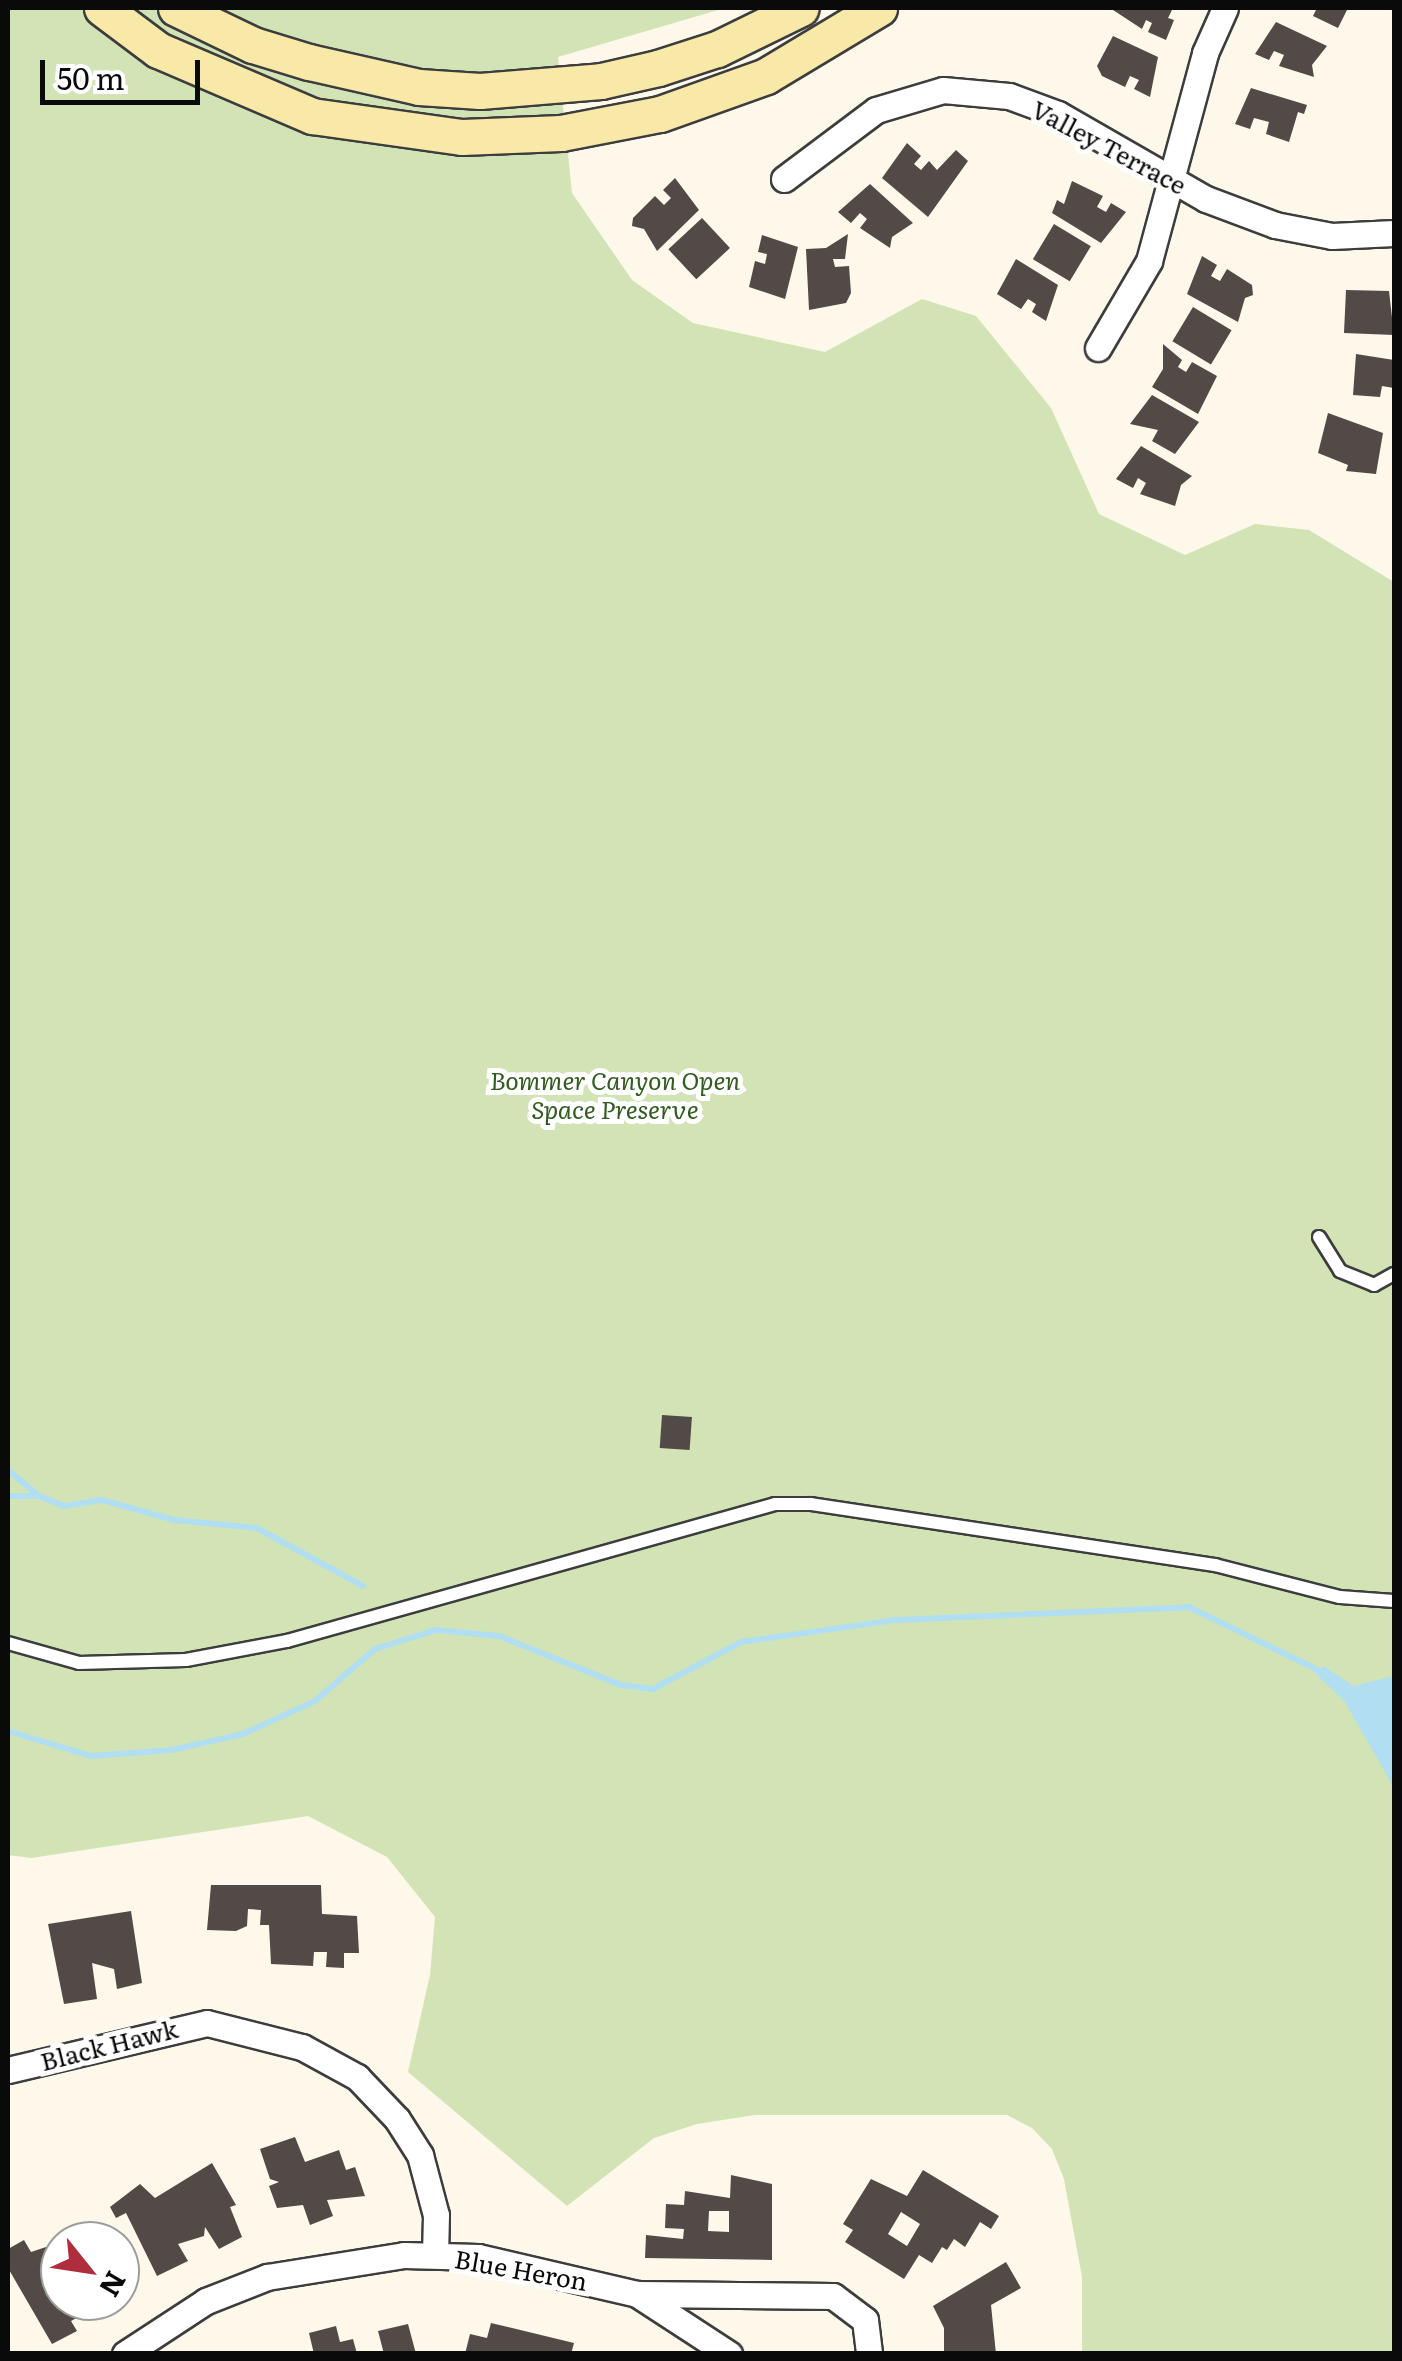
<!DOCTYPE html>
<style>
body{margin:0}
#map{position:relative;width:1402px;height:2361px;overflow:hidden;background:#fdf8e9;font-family:Literata,serif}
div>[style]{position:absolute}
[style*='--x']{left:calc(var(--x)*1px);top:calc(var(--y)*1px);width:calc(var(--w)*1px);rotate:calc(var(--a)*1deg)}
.green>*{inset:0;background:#d2e4b6}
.water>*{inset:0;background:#b1def1}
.stream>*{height:6px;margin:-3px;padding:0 3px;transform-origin:3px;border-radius:3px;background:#b1def1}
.building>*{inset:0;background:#524a47;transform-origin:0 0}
.roads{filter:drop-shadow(2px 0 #3d3d3d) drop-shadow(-2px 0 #3d3d3d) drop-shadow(0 2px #3d3d3d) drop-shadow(0 -2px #3d3d3d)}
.lane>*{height:12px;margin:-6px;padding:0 6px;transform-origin:6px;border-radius:6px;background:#fff}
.street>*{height:25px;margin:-12.5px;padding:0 12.5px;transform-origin:12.5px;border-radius:12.5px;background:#fff}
.secondary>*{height:35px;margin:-17.5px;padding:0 17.5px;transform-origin:17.5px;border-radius:17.5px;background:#f9e9a8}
span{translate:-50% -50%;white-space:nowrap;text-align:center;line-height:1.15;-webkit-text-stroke:10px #fff;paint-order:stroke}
.street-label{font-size:25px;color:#0a0a0a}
.park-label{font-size:25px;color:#325c20;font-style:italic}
.frame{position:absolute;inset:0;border:10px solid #0a0a0a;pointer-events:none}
.north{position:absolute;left:40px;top:2221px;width:100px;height:100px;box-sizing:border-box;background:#fff;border:2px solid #9d9d9d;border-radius:50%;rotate:120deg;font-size:28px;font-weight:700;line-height:40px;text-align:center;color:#0a0a0a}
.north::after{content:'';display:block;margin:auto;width:35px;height:45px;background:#ae2e3e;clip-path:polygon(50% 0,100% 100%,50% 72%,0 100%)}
.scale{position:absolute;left:40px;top:60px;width:160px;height:45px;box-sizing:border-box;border:5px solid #0a0a0a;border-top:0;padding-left:12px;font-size:30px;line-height:35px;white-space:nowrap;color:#0a0a0a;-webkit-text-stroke:8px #fff;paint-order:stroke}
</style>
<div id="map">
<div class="green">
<div style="clip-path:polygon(8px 8px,725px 8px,558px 57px,572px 193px,632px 280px,693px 323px,825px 352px,922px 299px,976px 316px,1051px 408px,1099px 514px,1185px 555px,1255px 524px,1309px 530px,1394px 582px,1394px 2353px,1082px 2353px,1082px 2277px,1064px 2179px,1052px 2149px,1032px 2128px,1007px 2115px,755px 2115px,697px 2124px,654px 2138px,567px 2206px,408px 2072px,430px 1975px,435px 1917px,387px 1857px,308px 1816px,31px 1858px,8px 1855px)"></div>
</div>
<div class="water">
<div style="clip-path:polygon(1324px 1666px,1353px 1686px,1394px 1676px,1394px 1788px,1345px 1702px,1316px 1674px)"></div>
</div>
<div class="stream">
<div style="--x:8;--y:1470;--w:40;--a:40"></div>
<div style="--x:39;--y:1496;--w:27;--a:22"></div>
<div style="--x:64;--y:1506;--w:38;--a:-9"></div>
<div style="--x:102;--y:1500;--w:75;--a:15.5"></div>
<div style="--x:174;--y:1520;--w:83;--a:5.5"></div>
<div style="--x:257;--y:1528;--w:121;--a:28.7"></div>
<div style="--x:8;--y:1496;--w:31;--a:0"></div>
<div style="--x:8;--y:1731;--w:87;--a:16.8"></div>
<div style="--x:91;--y:1756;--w:81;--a:-4.2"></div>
<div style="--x:172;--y:1750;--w:73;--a:-12.7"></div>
<div style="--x:243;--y:1734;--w:79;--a:-24.6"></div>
<div style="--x:315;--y:1701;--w:79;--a:-40.9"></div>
<div style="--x:375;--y:1649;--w:64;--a:-17.3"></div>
<div style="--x:436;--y:1630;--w:63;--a:5.4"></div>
<div style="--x:499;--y:1636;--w:131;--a:21.9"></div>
<div style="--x:621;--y:1685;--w:32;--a:7"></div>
<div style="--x:653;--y:1689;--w:100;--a:-28.1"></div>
<div style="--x:741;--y:1642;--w:157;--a:-8.1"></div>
<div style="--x:896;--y:1620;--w:293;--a:-2.5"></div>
<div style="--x:1189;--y:1607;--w:153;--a:26.1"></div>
</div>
<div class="building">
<div style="clip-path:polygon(1110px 8px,1173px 8px,1168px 18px,1174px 20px,1166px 40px,1148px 32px,1152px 23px,1146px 20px,1142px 29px)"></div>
<div style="clip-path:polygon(1317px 8px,1348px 8px,1338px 28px,1313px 16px)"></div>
<div style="clip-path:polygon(1276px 22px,1327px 46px,1312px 65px,1314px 77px,1279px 66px,1284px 55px,1274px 51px,1269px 60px,1255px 54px)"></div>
<div style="clip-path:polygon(1113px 36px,1158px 57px,1150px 97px,1134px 89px,1139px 80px,1130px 76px,1125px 87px,1102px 76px,1097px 66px)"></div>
<div style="clip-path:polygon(1251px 88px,1307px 105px,1304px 114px,1298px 112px,1289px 142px,1266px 134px,1269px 122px,1254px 118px,1250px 129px,1235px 124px)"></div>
<div style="clip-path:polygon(907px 143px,921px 156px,914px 164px,921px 170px,929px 161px,937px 170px,956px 150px,968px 161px,928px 217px,882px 178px)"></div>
<div style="clip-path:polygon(675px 178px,699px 210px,657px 251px,644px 229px,632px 226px,633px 218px,655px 196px,664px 205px,671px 198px,663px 190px)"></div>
<div style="clip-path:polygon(1072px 181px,1103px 196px,1097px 207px,1106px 212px,1111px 203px,1126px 212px,1101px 243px,1052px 213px,1057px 200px,1064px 204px)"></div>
<div style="clip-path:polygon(870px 184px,913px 223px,892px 237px,890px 248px,860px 228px,867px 219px,860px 213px,851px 223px,838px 212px)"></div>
<div style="left:702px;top:218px;width:41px;height:46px;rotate:47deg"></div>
<div style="left:1054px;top:224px;width:43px;height:41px;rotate:31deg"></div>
<div style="clip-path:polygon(848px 234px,845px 259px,833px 259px,835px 267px,849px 266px,851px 293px,846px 303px,809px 310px,806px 249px,826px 248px)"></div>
<div style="clip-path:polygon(762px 235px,798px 247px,785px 299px,749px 287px,755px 261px,765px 264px,767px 254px,758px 252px)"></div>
<div style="clip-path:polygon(1202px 256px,1217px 265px,1211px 276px,1220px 281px,1227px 269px,1252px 285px,1253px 295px,1245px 298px,1238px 322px,1187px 294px)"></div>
<div style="clip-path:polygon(1016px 259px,1058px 285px,1046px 321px,1032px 312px,1036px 304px,1028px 299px,1021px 309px,997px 294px)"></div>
<div style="clip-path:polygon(1346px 290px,1389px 291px,1394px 335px,1344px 333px)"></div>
<div style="left:1193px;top:307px;width:45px;height:40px;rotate:31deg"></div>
<div style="clip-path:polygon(1163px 344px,1182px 360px,1178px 367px,1186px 372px,1192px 362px,1217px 376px,1198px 414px,1152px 387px,1163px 369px)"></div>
<div style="clip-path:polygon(1356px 354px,1394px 360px,1394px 388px,1382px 386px,1380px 397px,1353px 395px)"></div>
<div style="clip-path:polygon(1152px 395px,1199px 422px,1175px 454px,1152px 441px,1158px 430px,1130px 424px)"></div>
<div style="clip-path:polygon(1328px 413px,1383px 433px,1376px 474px,1346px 471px,1348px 465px,1318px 453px)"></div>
<div style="clip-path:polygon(1141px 446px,1192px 476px,1181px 485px,1175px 506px,1140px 494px,1146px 483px,1138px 478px,1133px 488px,1116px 479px)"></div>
<div style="left:662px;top:1415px;width:30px;height:33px;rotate:4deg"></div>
<div style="clip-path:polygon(211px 1885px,321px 1885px,322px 1914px,357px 1916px,359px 1953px,344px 1953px,344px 1968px,326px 1967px,327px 1952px,314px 1952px,313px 1966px,271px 1964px,269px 1925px,260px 1925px,261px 1910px,248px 1909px,247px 1926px,236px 1931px,207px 1930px)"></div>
<div style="clip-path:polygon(131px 1911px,142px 1983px,117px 1989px,114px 1969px,92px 1963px,97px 1999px,64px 2004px,48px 1924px)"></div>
<div style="clip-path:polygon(295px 2137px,305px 2162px,339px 2150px,346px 2170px,355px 2167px,365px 2196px,327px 2200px,333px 2216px,310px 2225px,303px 2205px,277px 2208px,269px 2186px,279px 2182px,270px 2179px,260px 2149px)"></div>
<div style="clip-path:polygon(212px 2163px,236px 2205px,230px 2207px,242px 2237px,219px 2249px,205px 2227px,204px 2236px,178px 2244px,188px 2261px,157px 2276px,126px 2213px,116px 2218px,110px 2207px,140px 2184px,155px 2198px)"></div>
<div style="clip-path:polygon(evenodd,923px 2170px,999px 2216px,991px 2229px,980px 2222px,965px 2247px,954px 2239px,947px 2250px,942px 2247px,932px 2263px,919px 2255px,904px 2279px,845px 2242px,853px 2230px,843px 2224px,871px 2179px,907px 2196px,923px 2170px,901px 2212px,920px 2224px,907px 2246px,888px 2234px,901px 2212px)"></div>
<div style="clip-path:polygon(evenodd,731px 2175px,772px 2184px,772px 2260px,645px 2258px,646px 2235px,683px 2239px,684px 2229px,665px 2228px,666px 2204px,684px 2205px,685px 2191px,730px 2198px,731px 2175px,709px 2211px,729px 2211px,729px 2232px,708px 2231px,709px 2211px)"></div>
<div style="clip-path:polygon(78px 2228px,85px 2241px,60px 2241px,60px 2301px,107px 2301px,71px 2321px,77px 2331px,52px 2344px,8px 2268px,8px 2249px,24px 2240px,31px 2252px,49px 2246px)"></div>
<div style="clip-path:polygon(1006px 2262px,1021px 2288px,991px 2305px,996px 2354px,944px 2354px,944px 2328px,933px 2306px)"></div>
<div style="clip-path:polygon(491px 2323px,574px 2343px,571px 2354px,465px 2354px,470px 2334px,487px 2338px)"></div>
<div style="clip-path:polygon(408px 2324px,416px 2354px,384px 2354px,378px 2331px)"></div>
<div style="clip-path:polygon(336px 2326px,340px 2342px,353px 2339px,357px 2354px,314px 2354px,309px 2333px)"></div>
</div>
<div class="roads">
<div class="lane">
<div style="--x:1319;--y:1237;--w:40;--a:58"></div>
<div style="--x:1340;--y:1271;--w:37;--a:22"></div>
<div style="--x:1374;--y:1285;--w:23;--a:-29"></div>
<div style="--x:8;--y:1643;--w:74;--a:15.7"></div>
<div style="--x:79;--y:1663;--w:107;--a:-1.6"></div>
<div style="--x:186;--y:1660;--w:103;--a:-10.7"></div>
<div style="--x:287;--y:1641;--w:507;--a:-15.68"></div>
<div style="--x:775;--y:1504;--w:36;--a:0"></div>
<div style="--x:811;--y:1504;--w:409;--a:8.6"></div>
<div style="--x:1215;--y:1565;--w:129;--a:14.4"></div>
<div style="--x:1340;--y:1597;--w:54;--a:4.2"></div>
</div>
<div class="street">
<div style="--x:784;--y:179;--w:115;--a:-36.9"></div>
<div style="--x:876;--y:110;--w:70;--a:-16.6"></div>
<div style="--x:943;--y:90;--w:66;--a:5.2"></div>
<div style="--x:1009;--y:96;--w:52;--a:20.2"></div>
<div style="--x:1058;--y:114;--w:171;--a:29.9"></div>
<div style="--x:1206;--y:199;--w:74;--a:20.6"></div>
<div style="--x:1275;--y:225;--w:58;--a:10.9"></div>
<div style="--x:1332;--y:236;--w:62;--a:-2.8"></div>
<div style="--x:1098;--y:348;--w:101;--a:-59.6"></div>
<div style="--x:1149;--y:261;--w:215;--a:-74.9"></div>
<div style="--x:1205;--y:53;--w:49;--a:-66"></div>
<div style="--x:8;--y:2070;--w:204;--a:-13.3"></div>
<div style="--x:207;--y:2023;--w:98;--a:14.2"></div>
<div style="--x:302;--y:2047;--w:63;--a:28.6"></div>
<div style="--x:357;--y:2077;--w:58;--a:46.4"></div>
<div style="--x:397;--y:2119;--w:43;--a:57.4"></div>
<div style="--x:420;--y:2155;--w:62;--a:75.1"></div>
<div style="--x:436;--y:2215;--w:40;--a:91.4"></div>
<div style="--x:637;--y:2294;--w:110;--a:33.1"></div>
<div style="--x:125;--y:2354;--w:97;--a:-33.2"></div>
<div style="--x:206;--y:2301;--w:66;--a:-21.5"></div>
<div style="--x:267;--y:2277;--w:139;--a:-9.1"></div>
<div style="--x:404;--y:2255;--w:74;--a:1.5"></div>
<div style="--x:478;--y:2257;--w:163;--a:13.1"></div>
<div style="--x:637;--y:2294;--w:196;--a:0.6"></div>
<div style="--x:833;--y:2296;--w:40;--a:37"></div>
<div style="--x:865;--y:2320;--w:34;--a:83"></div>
</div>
<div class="secondary">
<div style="--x:102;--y:8;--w:70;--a:36.9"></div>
<div style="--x:158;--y:50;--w:168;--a:23.2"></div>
<div style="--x:312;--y:116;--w:151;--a:8"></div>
<div style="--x:462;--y:137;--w:99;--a:-2.3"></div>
<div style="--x:561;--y:133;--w:101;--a:-10.9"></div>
<div style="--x:660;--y:114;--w:113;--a:-19.7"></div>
<div style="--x:766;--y:76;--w:132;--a:-31"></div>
<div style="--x:176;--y:8;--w:85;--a:25.7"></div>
<div style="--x:253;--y:45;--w:59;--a:16.9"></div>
<div style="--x:309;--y:62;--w:113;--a:12.8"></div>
<div style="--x:419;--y:87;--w:61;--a:3.8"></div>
<div style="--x:480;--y:91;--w:121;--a:-4.7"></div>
<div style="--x:601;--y:81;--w:58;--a:-12.8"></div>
<div style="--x:658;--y:68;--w:62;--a:-17.9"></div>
<div style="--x:717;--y:49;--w:93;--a:-26"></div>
</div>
</div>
<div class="street-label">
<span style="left:1109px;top:147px;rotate:28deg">Valley Terrace</span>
<span style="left:109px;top:2045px;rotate:-14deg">Black Hawk</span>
<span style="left:521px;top:2270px;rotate:10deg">Blue Heron</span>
</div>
<div class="park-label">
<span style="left:615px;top:1095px">Bommer Canyon Open<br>Space Preserve</span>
</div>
<div class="frame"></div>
<div class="north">N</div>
<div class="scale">50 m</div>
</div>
